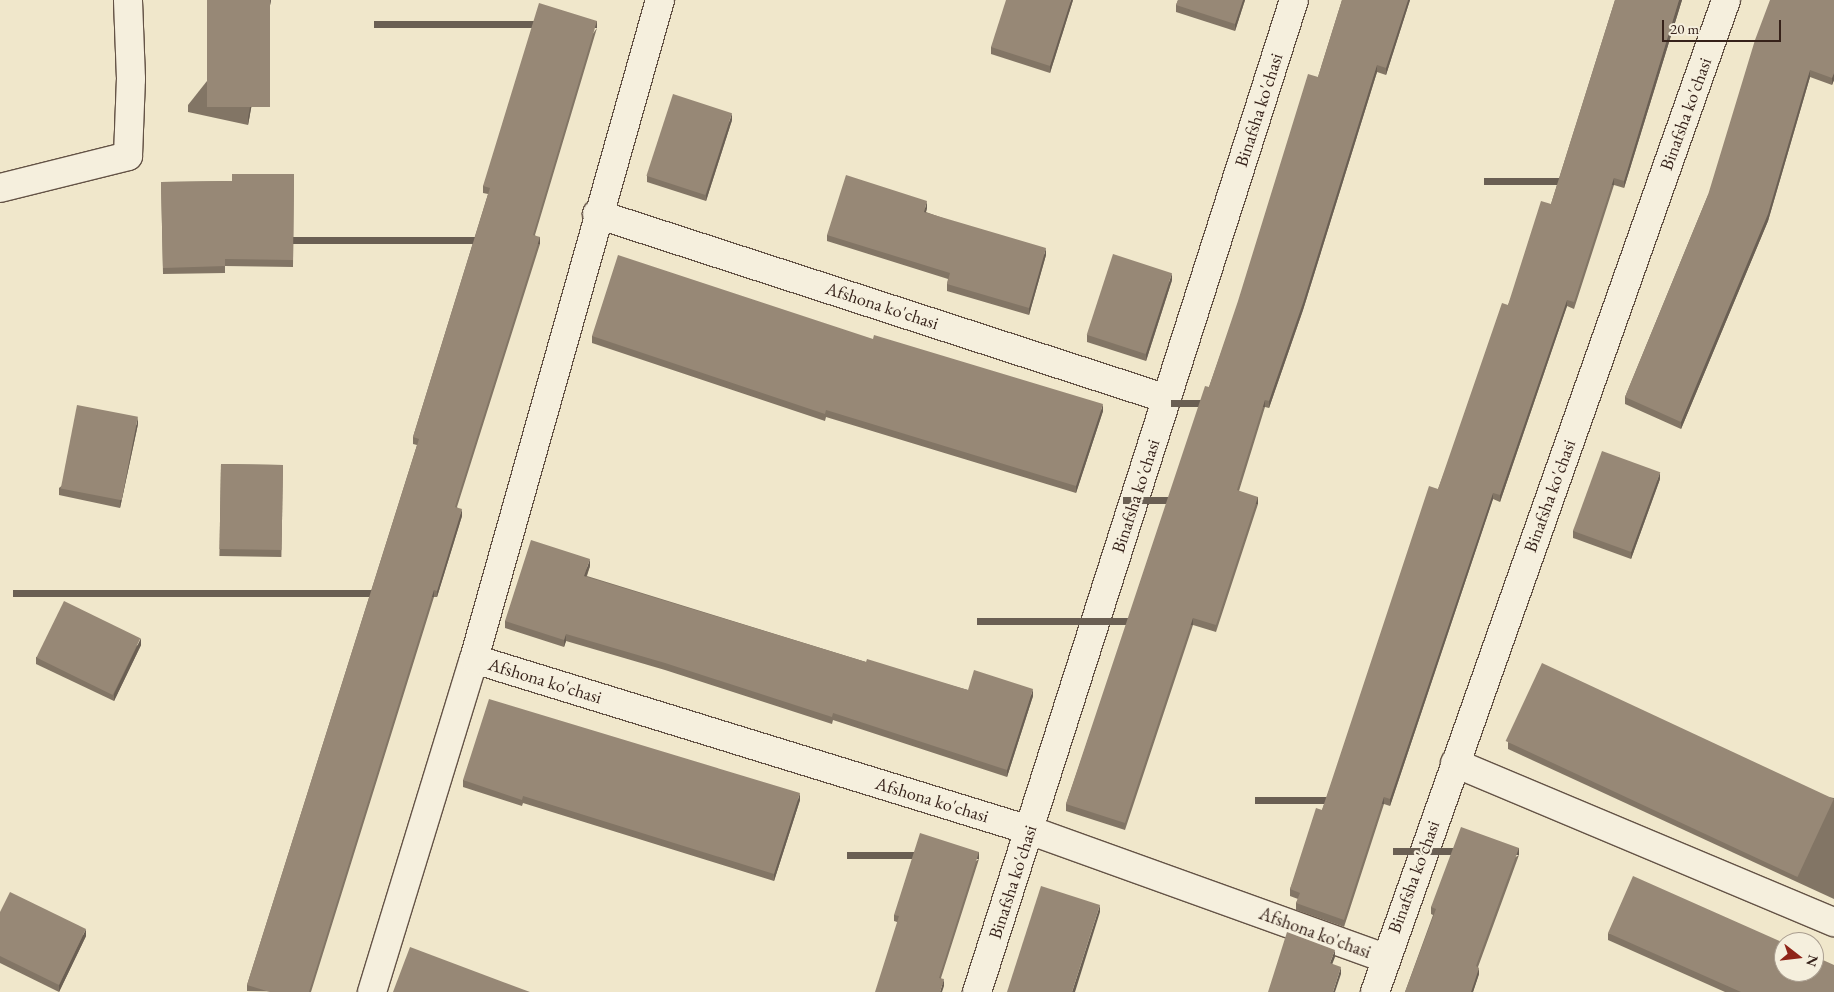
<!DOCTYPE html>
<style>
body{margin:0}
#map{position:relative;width:1834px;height:992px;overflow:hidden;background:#f0e7cb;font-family:"EB Garamond",serif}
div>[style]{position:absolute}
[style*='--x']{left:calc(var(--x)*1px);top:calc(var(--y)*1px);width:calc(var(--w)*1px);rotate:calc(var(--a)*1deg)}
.roads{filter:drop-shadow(1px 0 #645346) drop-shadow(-1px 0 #645346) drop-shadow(0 1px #645346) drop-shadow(0 -1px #645346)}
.minor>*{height:28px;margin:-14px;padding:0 14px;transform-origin:14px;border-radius:14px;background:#f5efdd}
.wall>*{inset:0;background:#827565;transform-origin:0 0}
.shaded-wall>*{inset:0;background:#6a5f53;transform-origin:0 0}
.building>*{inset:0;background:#978876;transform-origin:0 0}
span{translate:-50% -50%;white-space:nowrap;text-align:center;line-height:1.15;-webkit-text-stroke:4.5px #f5efdd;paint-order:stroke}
.street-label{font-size:18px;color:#36221a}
.north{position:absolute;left:1774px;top:932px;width:50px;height:50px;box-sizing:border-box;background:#f5efdd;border:1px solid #a99d8f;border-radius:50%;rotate:106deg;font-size:14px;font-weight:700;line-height:20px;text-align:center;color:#36221a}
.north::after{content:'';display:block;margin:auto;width:18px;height:22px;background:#8f2418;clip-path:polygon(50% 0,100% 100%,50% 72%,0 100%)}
.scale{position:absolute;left:1662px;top:20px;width:119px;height:22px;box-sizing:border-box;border:2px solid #36221a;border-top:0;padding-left:6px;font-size:15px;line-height:18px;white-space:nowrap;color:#36221a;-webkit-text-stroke:4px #f5efdd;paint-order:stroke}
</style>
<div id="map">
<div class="roads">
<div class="minor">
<div style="--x:0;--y:188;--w:132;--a:-14"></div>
<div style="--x:128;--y:156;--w:77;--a:-87.8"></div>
<div style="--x:131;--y:79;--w:79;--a:-92.2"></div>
<div style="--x:597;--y:214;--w:599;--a:17.98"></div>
<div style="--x:474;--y:659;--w:581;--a:17.12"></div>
<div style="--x:1029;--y:830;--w:378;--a:19.8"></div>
<div style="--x:1455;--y:763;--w:411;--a:22.8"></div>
<div style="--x:372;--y:992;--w:348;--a:-73"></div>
<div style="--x:474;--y:659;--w:685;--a:-74.24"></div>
<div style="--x:977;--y:992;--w:1041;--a:-72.28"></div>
<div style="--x:1375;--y:992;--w:1052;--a:-70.51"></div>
</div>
</div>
<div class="wall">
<div style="clip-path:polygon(271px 0,248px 125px,188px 112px,188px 105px)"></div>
<div style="clip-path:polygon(1073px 0,1050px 73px,991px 54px,991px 47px)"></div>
<div style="clip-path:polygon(1178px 0,1245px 0,1235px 31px,1176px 12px,1176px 5px)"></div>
<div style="clip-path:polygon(1342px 0,1410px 0,1386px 75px,1377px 72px,1303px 310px,1269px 408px,1265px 407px,1239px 491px,1258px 504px,1216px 632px,1193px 625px,1125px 830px,1066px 811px,1066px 804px,1209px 387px,1318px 77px)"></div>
<div style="clip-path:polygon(1615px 0,1682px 0,1624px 188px,1614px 185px,1574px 309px,1567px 306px,1500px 502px,1493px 499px,1390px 806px,1384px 804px,1344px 927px,1296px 910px,1296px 903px,1298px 899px,1290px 896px,1290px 889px,1322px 810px,1438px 489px,1508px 305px,1551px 204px)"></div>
<div style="clip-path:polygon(1834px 0,1834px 80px,1832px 85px,1810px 77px,1768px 221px,1681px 429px,1625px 404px,1625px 397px,1708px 195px)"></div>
<div style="clip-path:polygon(597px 28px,535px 235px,540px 244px,457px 507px,462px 516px,437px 597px,434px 597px,311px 992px,247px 991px,247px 985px,417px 445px,413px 444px,413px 437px,488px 194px,483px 193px,483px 186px)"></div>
<div style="clip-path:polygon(732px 120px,706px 201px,647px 182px,647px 176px)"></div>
<div style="clip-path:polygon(294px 174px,293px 267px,225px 266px,225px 273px,163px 274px,161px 182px,232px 181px)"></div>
<div style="clip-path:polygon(927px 208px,926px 212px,1046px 255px,1029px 315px,947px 291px,947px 284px,948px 279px,827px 241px,827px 235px)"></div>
<div style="clip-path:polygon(1172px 280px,1146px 361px,1087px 342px,1087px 335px)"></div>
<div style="clip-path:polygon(592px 336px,873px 339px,1103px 411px,1076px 493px,826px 417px,825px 421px,592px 343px)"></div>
<div style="clip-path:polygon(138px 424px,120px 508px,59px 495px,59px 488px)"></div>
<div style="left:221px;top:464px;width:62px;height:92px;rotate:1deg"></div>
<div style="clip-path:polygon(1660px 479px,1631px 559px,1573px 538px,1573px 531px)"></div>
<div style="clip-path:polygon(590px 566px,587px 576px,866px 662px,968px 690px,1033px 696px,1007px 777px,833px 720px,832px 724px,665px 670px,566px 641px,564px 647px,505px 628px,505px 621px)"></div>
<div style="clip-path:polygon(141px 645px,114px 701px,36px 664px,36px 657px)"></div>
<div style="clip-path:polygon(1508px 742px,1834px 798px,1834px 899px,1508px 749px)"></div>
<div style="clip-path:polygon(463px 780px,800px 800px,774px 881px,523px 803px,522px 806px,463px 787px)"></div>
<div style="clip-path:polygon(1519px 855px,1478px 967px,1479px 974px,1473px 992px,1405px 992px,1433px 915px,1431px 914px,1431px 907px)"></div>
<div style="clip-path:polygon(979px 859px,941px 978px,944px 986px,897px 922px,894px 921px,894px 915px)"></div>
<div style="clip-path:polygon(0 912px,86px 936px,59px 992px,0 963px)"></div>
<div style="clip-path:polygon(1608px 933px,1834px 992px,1725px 992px,1608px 940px)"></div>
</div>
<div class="shaded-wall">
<div style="clip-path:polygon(270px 0,271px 0,248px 125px,248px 118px)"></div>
<div style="clip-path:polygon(1071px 0,1073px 0,1050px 73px,1050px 66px)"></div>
<div style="clip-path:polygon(1243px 0,1245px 0,1235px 31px,1235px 24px)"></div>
<div style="clip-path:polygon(1408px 0,1410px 0,1386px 75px,1386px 68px)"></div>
<div style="clip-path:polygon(1679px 0,1682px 0,1624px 188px,1624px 181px)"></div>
<div style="left:597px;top:21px;width:7px;height:223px;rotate:90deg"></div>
<div style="clip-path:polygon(1377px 65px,1377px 72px,1303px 310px,1269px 408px,1269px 401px)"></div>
<div style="clip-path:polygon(1810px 70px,1810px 77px,1768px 221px,1681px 429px,1681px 422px)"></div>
<div style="clip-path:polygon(1834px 73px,1834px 80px,1832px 85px,1832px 78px)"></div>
<div style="clip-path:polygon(732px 113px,732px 120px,706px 201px,706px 195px)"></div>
<div style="left:1614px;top:178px;width:7px;height:130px;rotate:90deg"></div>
<div style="clip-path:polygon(927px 201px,927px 208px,924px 219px,924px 212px)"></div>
<div style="left:540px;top:237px;width:7px;height:283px;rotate:90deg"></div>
<div style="clip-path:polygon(1046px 248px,1046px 255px,1029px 315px,1029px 308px)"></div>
<div style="clip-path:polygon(1172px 273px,1172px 280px,1146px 361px,1146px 354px)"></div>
<div style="clip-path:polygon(1567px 300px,1567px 306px,1500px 502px,1500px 495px)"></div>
<div style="left:1265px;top:400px;width:7px;height:94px;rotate:90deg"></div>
<div style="clip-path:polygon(1103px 404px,1103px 411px,1076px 493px,1076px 486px)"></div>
<div style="clip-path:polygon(138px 417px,138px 424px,120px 508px,120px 501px)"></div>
<div style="clip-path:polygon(1660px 472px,1660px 479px,1631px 559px,1631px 552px)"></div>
<div style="clip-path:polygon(1493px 493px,1493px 499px,1390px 806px,1390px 799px)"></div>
<div style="left:1258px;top:497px;width:7px;height:135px;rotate:90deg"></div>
<div style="clip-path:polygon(462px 509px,462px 516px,437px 597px,437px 591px)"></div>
<div style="clip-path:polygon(590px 559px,590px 566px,584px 582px,584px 576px)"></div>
<div style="left:434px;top:590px;width:7px;height:421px;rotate:90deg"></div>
<div style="left:1193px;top:618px;width:7px;height:216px;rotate:90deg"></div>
<div style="clip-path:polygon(566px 634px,566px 641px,564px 647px,564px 640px)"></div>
<div style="clip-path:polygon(141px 638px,141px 645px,114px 701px,114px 694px)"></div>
<div style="clip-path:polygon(1033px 689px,1033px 696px,1007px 777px,1007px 770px)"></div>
<div style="clip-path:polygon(800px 793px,800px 800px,774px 881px,774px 874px)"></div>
<div style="left:1384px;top:797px;width:7px;height:129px;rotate:90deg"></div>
<div style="left:1519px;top:848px;width:7px;height:126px;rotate:90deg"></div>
<div style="left:979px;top:852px;width:7px;height:132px;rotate:90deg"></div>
<div style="clip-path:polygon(1100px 905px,1100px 912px,1075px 992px,1072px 992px)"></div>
<div style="clip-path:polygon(86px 929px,86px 936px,59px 992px,59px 985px)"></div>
<div style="clip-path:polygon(1335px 950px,1335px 957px,1330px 970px,1330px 963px)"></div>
<div style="clip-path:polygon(1341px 967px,1341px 974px,1335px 992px,1333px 992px)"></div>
<div style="clip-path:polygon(1479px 968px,1479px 974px,1473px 992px,1471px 992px)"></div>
<div style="clip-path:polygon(944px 979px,944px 986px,942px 992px,940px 992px)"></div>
</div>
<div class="building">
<div style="left:207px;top:0;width:63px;height:107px"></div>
<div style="clip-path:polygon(1006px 0,1071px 0,1050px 66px,991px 47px)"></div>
<div style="clip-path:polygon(1178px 0,1243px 0,1235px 24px,1176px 5px)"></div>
<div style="clip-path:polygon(1342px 0,1408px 0,1386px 68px,1377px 65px,1303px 303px,1269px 401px,1265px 400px,1237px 490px,1258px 497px,1216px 625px,1193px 618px,1125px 823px,1066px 804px,1205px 386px,1209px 387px,1238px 301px,1308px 74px,1318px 77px)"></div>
<div style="clip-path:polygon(1615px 0,1679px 0,1624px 181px,1614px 178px,1574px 302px,1567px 300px,1500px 495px,1493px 493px,1390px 799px,1384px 797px,1344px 920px,1296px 903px,1300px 893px,1290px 889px,1316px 808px,1322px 810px,1429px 486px,1438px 489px,1502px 303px,1508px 305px,1541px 201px,1551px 204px)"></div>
<div style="clip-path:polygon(1770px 0,1834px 0,1834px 73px,1832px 78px,1810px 70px,1768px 214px,1681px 422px,1625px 397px,1708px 195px,1755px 40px)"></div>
<div style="clip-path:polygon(539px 3px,597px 21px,533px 235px,540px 237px,455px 507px,462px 509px,437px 591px,434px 590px,309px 992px,270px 992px,247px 985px,419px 439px,413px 437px,490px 188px,483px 186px)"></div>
<div style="left:673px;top:94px;width:62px;height:86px;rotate:18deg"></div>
<div style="clip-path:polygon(232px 174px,294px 174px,293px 260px,225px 259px,225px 266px,163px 268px,161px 182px,232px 181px)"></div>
<div style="clip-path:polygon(846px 175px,927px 201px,924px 212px,1046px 248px,1029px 308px,947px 284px,950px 273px,827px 235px)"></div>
<div style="left:1113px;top:254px;width:62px;height:85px;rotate:18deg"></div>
<div style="clip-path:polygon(618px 255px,873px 339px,874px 335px,1103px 404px,1076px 486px,826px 410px,825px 414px,592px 336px)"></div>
<div style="left:77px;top:405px;width:62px;height:85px;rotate:11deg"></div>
<div style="left:1602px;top:451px;width:62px;height:85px;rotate:20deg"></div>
<div style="left:221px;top:464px;width:62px;height:85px;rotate:1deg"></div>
<div style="clip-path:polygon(531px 540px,590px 559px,584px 576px,866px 662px,867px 659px,968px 690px,974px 670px,1033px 689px,1007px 770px,833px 713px,832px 717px,665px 663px,566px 634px,564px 640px,505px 621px)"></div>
<div style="left:64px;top:601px;width:85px;height:63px;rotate:26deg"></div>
<div style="left:1542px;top:663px;width:322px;height:86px;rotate:25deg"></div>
<div style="clip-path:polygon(489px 699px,800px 793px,774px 874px,523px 796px,522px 800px,463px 780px)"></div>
<div style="clip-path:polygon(1461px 827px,1519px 848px,1476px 966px,1479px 968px,1471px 992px,1405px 992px,1436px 909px,1431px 907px)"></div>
<div style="clip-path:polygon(920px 833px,979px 852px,939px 978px,944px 979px,940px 992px,875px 992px,899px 916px,894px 915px)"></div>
<div style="clip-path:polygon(1633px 876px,1784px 943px,1784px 972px,1814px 972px,1814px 956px,1834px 965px,1834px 992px,1741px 992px,1608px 933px)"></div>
<div style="clip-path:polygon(1041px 886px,1100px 905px,1072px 992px,1007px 992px)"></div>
<div style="clip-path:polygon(10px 892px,86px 929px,59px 985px,0 956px,0 912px)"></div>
<div style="clip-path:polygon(1287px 932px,1335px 950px,1330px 963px,1341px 967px,1333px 992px,1268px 992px)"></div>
<div style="clip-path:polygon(410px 947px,530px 992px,393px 992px)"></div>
</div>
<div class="street-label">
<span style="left:1259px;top:110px;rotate:-72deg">Binafsha ko'chasi</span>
<span style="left:1686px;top:114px;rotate:-70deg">Binafsha ko'chasi</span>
<span style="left:882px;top:306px;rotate:18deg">Afshona ko'chasi</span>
<span style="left:1136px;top:496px;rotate:-72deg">Binafsha ko'chasi</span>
<span style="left:1550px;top:496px;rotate:-70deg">Binafsha ko'chasi</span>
<span style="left:545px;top:681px;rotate:17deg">Afshona ko'chasi</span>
<span style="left:932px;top:800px;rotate:17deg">Afshona ko'chasi</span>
<span style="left:1414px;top:877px;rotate:-70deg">Binafsha ko'chasi</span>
<span style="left:1013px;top:882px;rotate:-72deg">Binafsha ko'chasi</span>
<span style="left:1315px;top:933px;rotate:20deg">Afshona ko'chasi</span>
</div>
<div class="north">N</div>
<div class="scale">20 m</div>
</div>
